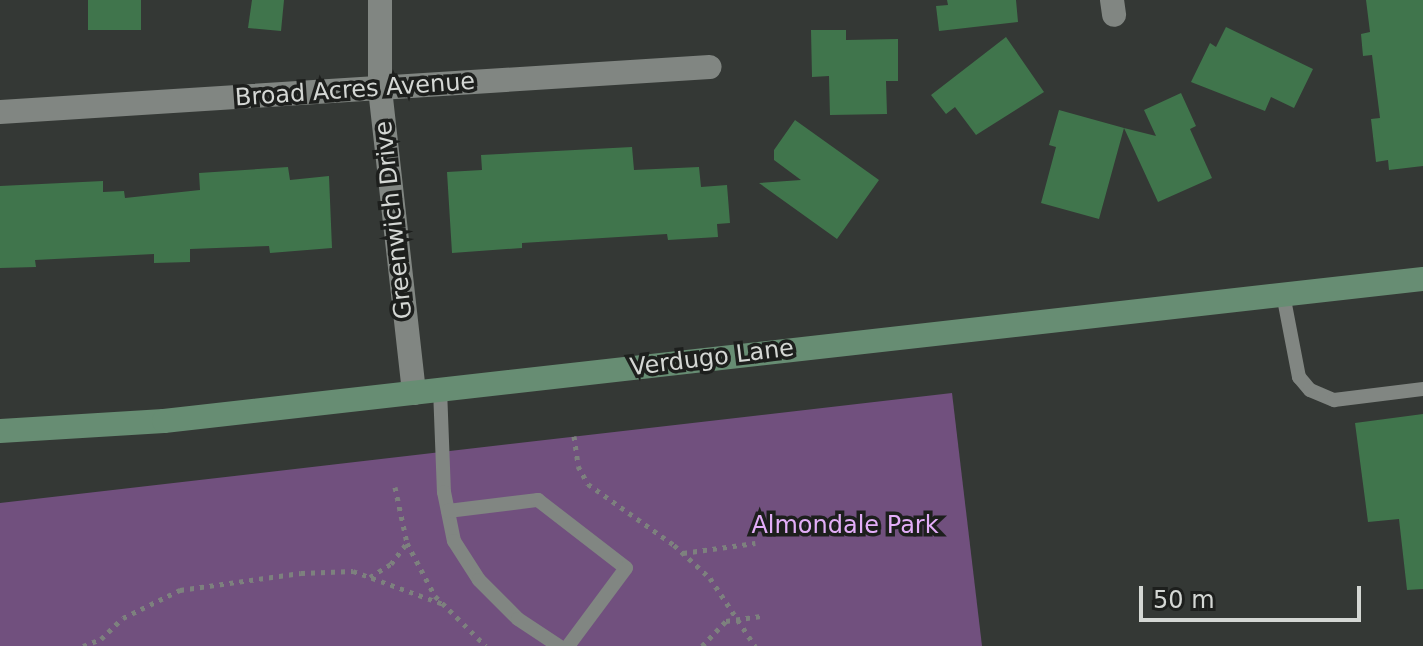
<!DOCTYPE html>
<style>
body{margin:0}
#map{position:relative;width:1423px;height:646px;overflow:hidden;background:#343835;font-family:"DejaVu Sans",sans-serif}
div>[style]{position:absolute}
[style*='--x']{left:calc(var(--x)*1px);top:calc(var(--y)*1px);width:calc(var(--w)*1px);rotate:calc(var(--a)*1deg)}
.green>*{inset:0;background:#71507e}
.building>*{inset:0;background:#40754c;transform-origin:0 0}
.path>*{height:5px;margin-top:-2.5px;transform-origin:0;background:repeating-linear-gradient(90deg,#7d817e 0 4px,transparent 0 10px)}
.lane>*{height:14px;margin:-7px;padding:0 7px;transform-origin:7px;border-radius:7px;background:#818682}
.street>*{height:24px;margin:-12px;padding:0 12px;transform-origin:12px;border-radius:12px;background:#818682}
.secondary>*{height:24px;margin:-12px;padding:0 12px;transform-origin:12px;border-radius:12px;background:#678d73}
span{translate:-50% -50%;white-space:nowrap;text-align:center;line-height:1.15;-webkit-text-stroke:7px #1d1f1d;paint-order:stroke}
.street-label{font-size:24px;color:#d4d7d4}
.park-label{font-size:24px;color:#e3aef8}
.scale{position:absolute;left:1139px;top:586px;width:222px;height:36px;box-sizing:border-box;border:4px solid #d4d7d4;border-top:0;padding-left:10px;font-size:24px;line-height:28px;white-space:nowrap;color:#d4d7d4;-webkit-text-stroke:6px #1d1f1d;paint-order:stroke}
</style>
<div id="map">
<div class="green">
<div style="clip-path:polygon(952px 393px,982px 646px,0 646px,0 503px)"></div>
</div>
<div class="building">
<div style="left:88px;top:0;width:53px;height:30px"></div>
<div style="clip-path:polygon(252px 0,284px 0,281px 31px,248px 28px)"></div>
<div style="clip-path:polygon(947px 0,1016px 0,1018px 22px,939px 31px,936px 6px,948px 5px)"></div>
<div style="clip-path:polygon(1366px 0,1423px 0,1423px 166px,1389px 170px,1388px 160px,1376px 162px,1371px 119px,1380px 118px,1372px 55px,1363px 56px,1361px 34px,1370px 32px)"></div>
<div style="clip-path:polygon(1226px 27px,1313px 69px,1294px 108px,1271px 97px,1265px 111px,1191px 82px,1210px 43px,1216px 47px)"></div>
<div style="clip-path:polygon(811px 30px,846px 30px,846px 40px,898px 39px,898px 81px,886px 81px,887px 114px,830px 115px,829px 76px,812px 77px)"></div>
<div style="clip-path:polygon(1006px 37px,1044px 92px,976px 135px,955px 107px,946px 114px,931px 95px)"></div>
<div style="clip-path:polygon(1181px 93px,1196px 126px,1190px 129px,1212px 178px,1158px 202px,1124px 128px,1156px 136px,1144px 110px)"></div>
<div style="clip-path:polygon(1059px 110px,1124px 128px,1099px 219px,1041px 203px,1056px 147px,1049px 145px)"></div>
<div style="clip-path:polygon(795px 120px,879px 180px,837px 239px,759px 183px,801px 180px,774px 160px,774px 150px)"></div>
<div style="clip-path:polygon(632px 147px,634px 170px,699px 167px,701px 187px,727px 185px,730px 223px,717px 224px,718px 237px,668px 240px,667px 234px,522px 243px,522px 248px,452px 253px,447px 172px,482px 170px,481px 155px)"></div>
<div style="clip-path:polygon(288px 167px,290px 180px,329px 176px,332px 248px,270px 253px,269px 246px,190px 249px,190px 262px,154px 263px,154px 254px,35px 260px,36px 267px,0 268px,0 186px,103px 181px,103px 192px,124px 191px,125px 198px,200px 190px,199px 173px)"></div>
<div style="clip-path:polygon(1423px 414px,1423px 589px,1407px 590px,1399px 519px,1368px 522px,1355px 423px)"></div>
</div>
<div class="path">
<div style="--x:574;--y:436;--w:30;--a:82"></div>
<div style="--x:578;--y:466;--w:21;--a:61"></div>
<div style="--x:588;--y:484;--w:105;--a:35.3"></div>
<div style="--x:674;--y:545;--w:49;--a:42.5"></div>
<div style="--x:710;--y:578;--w:82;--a:56.5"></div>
<div style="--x:395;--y:487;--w:57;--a:77.9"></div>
<div style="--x:407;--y:543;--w:60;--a:62.2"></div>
<div style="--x:435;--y:596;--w:71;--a:44.4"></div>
<div style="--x:683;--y:553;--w:73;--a:-7.9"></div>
<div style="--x:370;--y:577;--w:25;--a:-32"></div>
<div style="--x:391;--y:564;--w:26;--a:-53"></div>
<div style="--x:83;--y:646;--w:19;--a:-21"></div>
<div style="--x:101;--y:639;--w:30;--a:-44"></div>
<div style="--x:123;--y:618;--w:64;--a:-26.2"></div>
<div style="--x:180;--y:590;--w:122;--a:-8"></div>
<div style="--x:301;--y:573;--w:52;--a:-2.2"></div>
<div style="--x:353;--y:571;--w:96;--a:20.1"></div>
<div style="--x:702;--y:646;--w:35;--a:-46"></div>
<div style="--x:726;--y:621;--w:37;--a:-8"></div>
</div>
<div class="lane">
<div style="--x:1283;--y:294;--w:85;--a:79.1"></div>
<div style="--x:1299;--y:377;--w:17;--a:50"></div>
<div style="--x:1310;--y:390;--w:26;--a:23"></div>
<div style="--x:1334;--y:400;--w:90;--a:-7"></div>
<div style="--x:440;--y:389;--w:103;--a:87.8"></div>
<div style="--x:444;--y:492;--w:50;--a:78.5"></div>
<div style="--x:454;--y:541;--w:46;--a:57.3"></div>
<div style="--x:479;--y:580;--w:55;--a:45"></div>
<div style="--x:518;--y:619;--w:49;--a:33.4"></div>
<div style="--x:448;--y:511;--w:91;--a:-7"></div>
<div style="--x:538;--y:500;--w:111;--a:37.7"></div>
<div style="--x:626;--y:568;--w:97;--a:126.6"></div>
</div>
<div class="street">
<div style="--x:380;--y:0;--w:89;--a:90"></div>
<div style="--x:380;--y:89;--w:306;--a:83.6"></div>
<div style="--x:1112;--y:0;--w:15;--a:82"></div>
<div style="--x:0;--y:112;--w:711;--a:-3.63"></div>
</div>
<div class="secondary">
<div style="--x:0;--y:431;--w:164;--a:-3.5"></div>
<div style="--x:164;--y:421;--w:1267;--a:-6.44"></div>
</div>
<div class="street-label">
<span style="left:355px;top:90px;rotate:-4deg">Broad Acres Avenue</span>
<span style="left:394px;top:220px;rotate:-96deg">Greenwich Drive</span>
<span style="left:712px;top:358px;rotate:-7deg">Verdugo Lane</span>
</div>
<div class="park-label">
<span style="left:845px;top:526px">Almondale Park</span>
</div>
<div class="scale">50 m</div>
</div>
